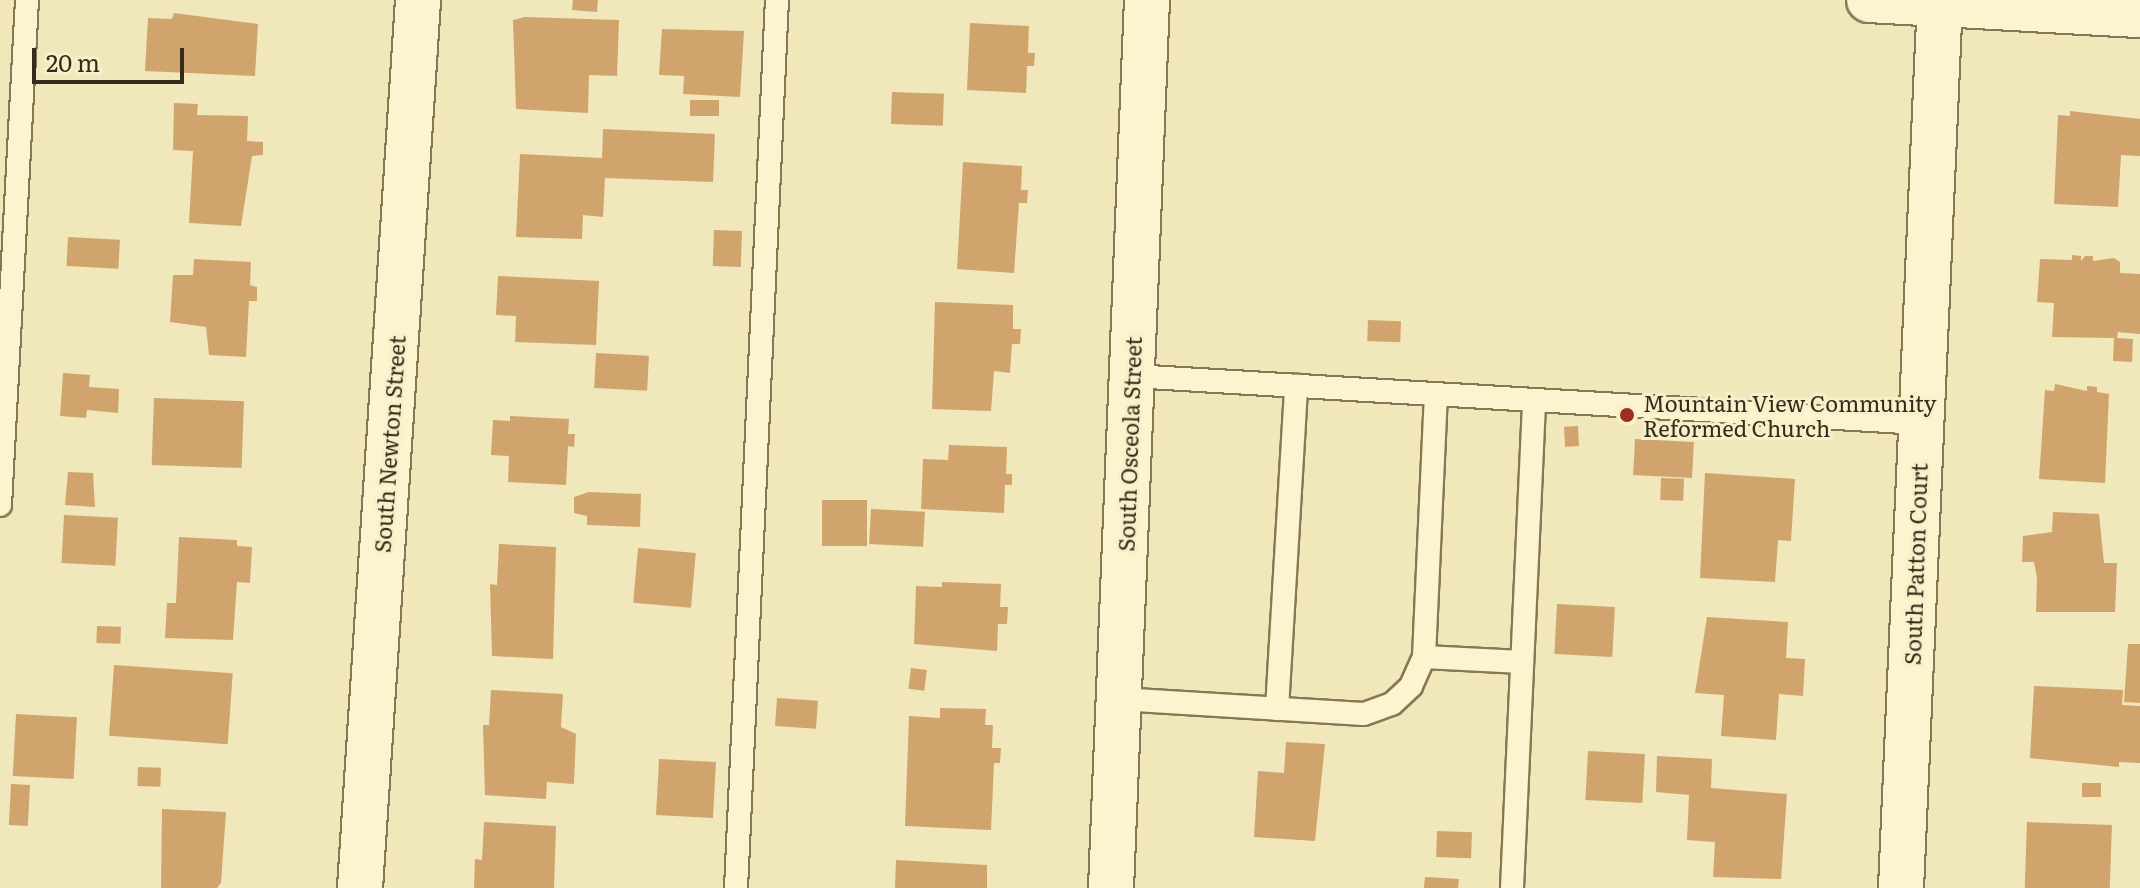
<!DOCTYPE html>
<style>
body{margin:0}
#map{position:relative;width:2140px;height:888px;overflow:hidden;background:#f0e7bb;font-family:Literata,serif}
div>[style]{position:absolute}
[style*='--x']{left:calc(var(--x)*1px);top:calc(var(--y)*1px);width:calc(var(--w)*1px);rotate:calc(var(--a)*1deg)}
.building>*{inset:0;background:#d1a46e;transform-origin:0 0}
.roads{filter:drop-shadow(2px 0 #887754) drop-shadow(-2px 0 #887754) drop-shadow(0 2px #887754) drop-shadow(0 -2px #887754)}
.lane>*{height:22px;margin:-11px;padding:0 11px;transform-origin:11px;border-radius:11px;background:#fbf4ce}
.street>*{height:44px;margin:-22px;padding:0 22px;transform-origin:22px;border-radius:22px;background:#fbf4ce}
.secondary>*{height:44px;margin:-22px;padding:0 22px;transform-origin:22px;border-radius:22px;background:#fbf4ce}
.dots>*{width:22px;height:22px;translate:-50% -50%;box-sizing:border-box;border:4px solid #f7f0cb;border-radius:50%}
span{translate:-50% -50%;white-space:nowrap;text-align:center;line-height:1.15;-webkit-text-stroke:6px #f7f0cb;paint-order:stroke}
.poi-label{font-size:22px;color:#362b1a}
.left{translate:0 -50%;text-align:left}
.street-label{font-size:22px;color:#362b1a}
.scale{position:absolute;left:32px;top:48px;width:152px;height:36px;box-sizing:border-box;border:4px solid #362b1a;border-top:0;padding-left:10px;font-size:24px;line-height:28px;white-space:nowrap;color:#362b1a;-webkit-text-stroke:6px #f7f0cb;paint-order:stroke}
</style>
<div id="map">
<div class="building">
<div style="clip-path:polygon(573px 0,598px 0,597px 12px,572px 10px)"></div>
<div style="clip-path:polygon(174px 13px,258px 24px,255px 76px,145px 71px,148px 18px,172px 19px)"></div>
<div style="clip-path:polygon(525px 17px,619px 20px,617px 76px,589px 75px,588px 113px,516px 109px,513px 20px)"></div>
<div style="clip-path:polygon(970px 23px,1029px 26px,1028px 53px,1035px 53px,1034px 66px,1027px 66px,1026px 93px,967px 90px)"></div>
<div style="clip-path:polygon(662px 29px,744px 31px,740px 97px,683px 94px,684px 76px,659px 75px)"></div>
<div style="left:892px;top:92px;width:52px;height:32px;rotate:2deg"></div>
<div style="left:690px;top:100px;width:29px;height:16px"></div>
<div style="clip-path:polygon(174px 103px,198px 104px,197px 115px,248px 116px,247px 141px,263px 142px,263px 155px,252px 156px,241px 226px,189px 223px,193px 151px,173px 150px)"></div>
<div style="clip-path:polygon(2070px 111px,2140px 119px,2140px 156px,2121px 155px,2118px 207px,2054px 204px,2058px 115px,2070px 116px)"></div>
<div style="clip-path:polygon(603px 129px,715px 134px,713px 182px,605px 178px,603px 217px,583px 215px,582px 239px,516px 237px,520px 154px,602px 158px)"></div>
<div style="clip-path:polygon(963px 162px,1022px 166px,1021px 190px,1028px 190px,1027px 203px,1019px 203px,1014px 273px,957px 269px)"></div>
<div style="left:714px;top:230px;width:28px;height:36px;rotate:2deg"></div>
<div style="left:68px;top:237px;width:52px;height:29px;rotate:3deg"></div>
<div style="clip-path:polygon(2072px 255px,2081px 256px,2081px 261px,2085px 256px,2093px 256px,2093px 261px,2114px 258px,2120px 262px,2120px 273px,2140px 274px,2140px 334px,2118px 332px,2117px 338px,2133px 339px,2132px 362px,2113px 361px,2114px 338px,2052px 337px,2054px 303px,2037px 302px,2040px 259px,2072px 260px)"></div>
<div style="clip-path:polygon(194px 259px,251px 262px,250px 285px,257px 287px,257px 301px,249px 301px,246px 357px,209px 355px,206px 327px,170px 322px,173px 275px,193px 275px)"></div>
<div style="clip-path:polygon(498px 276px,599px 281px,596px 345px,515px 342px,516px 316px,496px 315px)"></div>
<div style="clip-path:polygon(935px 302px,1013px 305px,1013px 329px,1021px 329px,1020px 344px,1012px 344px,1010px 373px,994px 371px,991px 411px,932px 409px)"></div>
<div style="left:1368px;top:320px;width:33px;height:21px;rotate:2deg"></div>
<div style="left:596px;top:353px;width:53px;height:35px;rotate:3deg"></div>
<div style="clip-path:polygon(63px 373px,90px 375px,89px 387px,119px 389px,118px 413px,87px 410px,86px 418px,60px 416px)"></div>
<div style="clip-path:polygon(2055px 384px,2087px 391px,2087px 386px,2097px 387px,2097px 392px,2109px 394px,2105px 483px,2039px 479px,2045px 390px,2054px 391px)"></div>
<div style="left:154px;top:398px;width:90px;height:67px;rotate:2deg"></div>
<div style="clip-path:polygon(510px 416px,569px 419px,568px 434px,575px 434px,574px 447px,568px 446px,566px 485px,508px 482px,509px 456px,491px 455px,493px 420px,510px 421px)"></div>
<div style="left:1578px;top:426px;width:20px;height:14px;rotate:87deg"></div>
<div style="left:1635px;top:439px;width:59px;height:36px;rotate:3deg"></div>
<div style="clip-path:polygon(949px 445px,1007px 447px,1006px 474px,1012px 474px,1012px 485px,1005px 485px,1004px 513px,921px 509px,923px 459px,948px 460px)"></div>
<div style="clip-path:polygon(68px 472px,93px 473px,95px 507px,65px 505px)"></div>
<div style="clip-path:polygon(1705px 473px,1795px 479px,1791px 541px,1778px 540px,1775px 582px,1700px 578px)"></div>
<div style="left:1661px;top:478px;width:23px;height:22px;rotate:2deg"></div>
<div style="clip-path:polygon(589px 492px,641px 494px,640px 527px,587px 525px,587px 516px,574px 513px,574px 497px)"></div>
<div style="left:822px;top:500px;width:45px;height:46px"></div>
<div style="left:871px;top:509px;width:54px;height:35px;rotate:3deg"></div>
<div style="clip-path:polygon(2053px 512px,2099px 514px,2104px 563px,2117px 563px,2115px 612px,2036px 612px,2037px 578px,2034px 562px,2022px 562px,2023px 536px,2052px 532px)"></div>
<div style="left:64px;top:515px;width:54px;height:48px;rotate:3deg"></div>
<div style="clip-path:polygon(179px 537px,237px 540px,237px 546px,252px 547px,250px 583px,237px 582px,233px 640px,165px 638px,167px 603px,176px 603px)"></div>
<div style="clip-path:polygon(499px 544px,556px 547px,553px 659px,492px 656px,490px 584px,497px 585px)"></div>
<div style="left:638px;top:548px;width:58px;height:55px;rotate:5deg"></div>
<div style="clip-path:polygon(942px 582px,1001px 584px,1000px 607px,1008px 607px,1007px 624px,998px 624px,997px 651px,914px 644px,916px 586px,942px 587px)"></div>
<div style="left:1557px;top:604px;width:58px;height:50px;rotate:3deg"></div>
<div style="clip-path:polygon(1707px 617px,1788px 622px,1786px 658px,1805px 659px,1803px 696px,1779px 694px,1776px 740px,1721px 736px,1724px 695px,1695px 693px)"></div>
<div style="left:97px;top:626px;width:24px;height:17px;rotate:2deg"></div>
<div style="clip-path:polygon(2128px 644px,2140px 644px,2140px 703px,2124px 702px)"></div>
<div style="left:114px;top:665px;width:119px;height:71px;rotate:4deg"></div>
<div style="left:911px;top:668px;width:16px;height:21px;rotate:7deg"></div>
<div style="clip-path:polygon(2034px 686px,2123px 690px,2122px 705px,2140px 706px,2140px 763px,2119px 762px,2119px 767px,2030px 758px)"></div>
<div style="clip-path:polygon(491px 690px,563px 694px,561px 727px,576px 734px,574px 784px,547px 782px,546px 799px,485px 795px,483px 725px,489px 725px)"></div>
<div style="left:777px;top:698px;width:41px;height:28px;rotate:4deg"></div>
<div style="clip-path:polygon(940px 708px,986px 709px,985px 725px,993px 725px,992px 748px,1001px 748px,1000px 763px,994px 763px,991px 830px,905px 826px,909px 716px,940px 718px)"></div>
<div style="left:16px;top:714px;width:61px;height:62px;rotate:3deg"></div>
<div style="clip-path:polygon(1286px 742px,1325px 744px,1315px 841px,1254px 837px,1258px 771px,1284px 773px)"></div>
<div style="left:1588px;top:751px;width:57px;height:49px;rotate:3deg"></div>
<div style="clip-path:polygon(1657px 756px,1712px 759px,1711px 788px,1787px 794px,1781px 879px,1713px 877px,1715px 842px,1687px 840px,1689px 795px,1656px 792px)"></div>
<div style="left:659px;top:759px;width:57px;height:56px;rotate:3deg"></div>
<div style="left:138px;top:767px;width:23px;height:19px;rotate:2deg"></div>
<div style="left:2082px;top:783px;width:19px;height:14px"></div>
<div style="left:11px;top:784px;width:19px;height:41px;rotate:3deg"></div>
<div style="clip-path:polygon(162px 809px,226px 812px,221px 883px,217px 888px,161px 888px)"></div>
<div style="clip-path:polygon(484px 822px,556px 826px,554px 888px,474px 888px,475px 859px,482px 860px)"></div>
<div style="left:2027px;top:822px;width:85px;height:66px;rotate:2deg"></div>
<div style="left:1437px;top:831px;width:35px;height:26px;rotate:2deg"></div>
<div style="clip-path:polygon(896px 860px,987px 865px,987px 888px,895px 888px)"></div>
<div style="clip-path:polygon(1425px 877px,1459px 879px,1458px 888px,1424px 888px)"></div>
</div>
<div class="roads">
<div class="lane">
<div style="--x:1132;--y:376;--w:790;--a:3.41"></div>
<div style="--x:0;--y:505;--w:506;--a:-86.94"></div>
<div style="--x:1424;--y:657;--w:263;--a:-87.4"></div>
<div style="--x:1119;--y:699;--w:245;--a:3.5"></div>
<div style="--x:1364;--y:714;--w:30;--a:-20"></div>
<div style="--x:1392;--y:704;--w:26;--a:-43"></div>
<div style="--x:1411;--y:686;--w:32;--a:-66"></div>
<div style="--x:1424;--y:657;--w:98;--a:2.9"></div>
<div style="--x:1277;--y:709;--w:324;--a:-86.6"></div>
<div style="--x:736;--y:888;--w:889;--a:-87.36"></div>
<div style="--x:1512;--y:888;--w:488;--a:-87.4"></div>
</div>
<div class="street">
<div style="--x:360;--y:888;--w:890;--a:-86.26"></div>
<div style="--x:1111;--y:888;--w:889;--a:-87.68"></div>
<div style="--x:1901;--y:888;--w:889;--a:-87.49"></div>
</div>
<div class="secondary">
<div style="--x:1869;--y:0;--w:271;--a:3.2"></div>
</div>
</div>
<div class="dots">
<div style="left:1627px;top:415px;background:#9b3020"></div>
</div>
<div class="poi-label">
<span class="left" style="left:1643px;top:415px">Mountain View Community<br>Reformed Church</span>
</div>
<div class="street-label">
<span style="left:389px;top:444px;rotate:-86deg">South Newton Street</span>
<span style="left:1129px;top:444px;rotate:-88deg">South Osceola Street</span>
<span style="left:1915px;top:564px;rotate:-88deg">South Patton Court</span>
</div>
<div class="scale">20 m</div>
</div>
